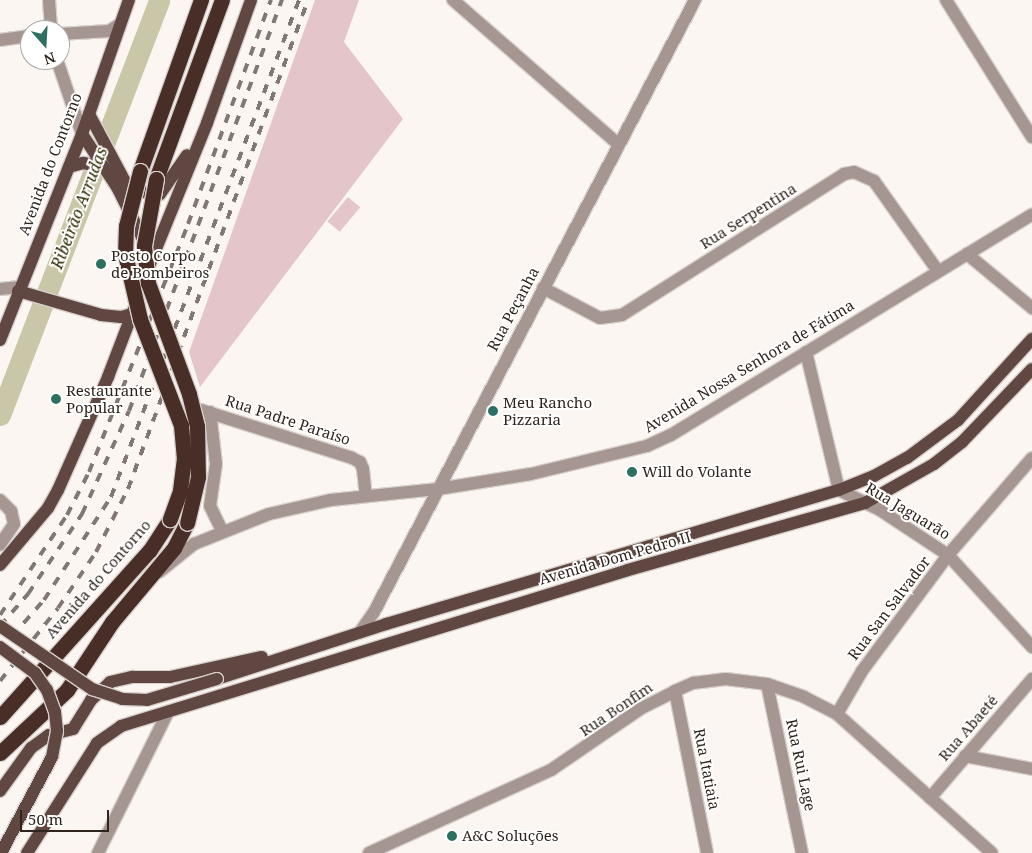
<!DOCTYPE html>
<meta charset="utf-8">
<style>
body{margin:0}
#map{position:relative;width:1032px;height:853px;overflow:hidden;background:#fcf6f2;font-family:"Noto Serif",serif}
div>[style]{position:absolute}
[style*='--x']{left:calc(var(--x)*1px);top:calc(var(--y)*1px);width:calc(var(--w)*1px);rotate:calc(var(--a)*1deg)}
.green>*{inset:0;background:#e4c6ca;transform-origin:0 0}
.river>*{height:21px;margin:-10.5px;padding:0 10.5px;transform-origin:10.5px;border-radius:10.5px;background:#c9c7a7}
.roads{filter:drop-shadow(1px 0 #d7d0cc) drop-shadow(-1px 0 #d7d0cc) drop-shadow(0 1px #d7d0cc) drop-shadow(0 -1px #d7d0cc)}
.minor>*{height:12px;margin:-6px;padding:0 6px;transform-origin:6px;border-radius:6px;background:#a69692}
.major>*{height:12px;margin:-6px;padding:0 6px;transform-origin:6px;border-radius:6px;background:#614742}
.highway>*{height:15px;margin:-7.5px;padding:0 7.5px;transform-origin:7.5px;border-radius:7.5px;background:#492d27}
.rail>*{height:4px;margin-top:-2px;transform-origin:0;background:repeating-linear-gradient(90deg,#817873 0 9px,transparent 0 18px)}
.bridges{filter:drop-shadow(1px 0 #d7d0cc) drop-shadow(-1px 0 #d7d0cc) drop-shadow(0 1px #d7d0cc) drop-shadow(0 -1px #d7d0cc)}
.major-bridge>*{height:12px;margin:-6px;padding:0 6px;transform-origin:6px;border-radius:6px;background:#614742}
.highway-bridge>*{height:15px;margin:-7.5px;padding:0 7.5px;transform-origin:7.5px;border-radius:7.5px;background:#492d27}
.dots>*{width:14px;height:14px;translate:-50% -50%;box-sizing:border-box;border:2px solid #fff;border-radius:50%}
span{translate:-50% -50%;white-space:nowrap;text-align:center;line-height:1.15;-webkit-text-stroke:4px #fff;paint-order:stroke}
.street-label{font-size:15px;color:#30251e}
.poi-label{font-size:15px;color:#30251e}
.left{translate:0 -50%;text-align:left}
.water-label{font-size:16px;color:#302d03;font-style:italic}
.north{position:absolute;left:20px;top:20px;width:50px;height:50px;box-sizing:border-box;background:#fff;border:1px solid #aca8a5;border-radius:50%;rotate:161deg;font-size:14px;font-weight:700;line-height:20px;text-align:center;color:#30251e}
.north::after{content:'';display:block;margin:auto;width:18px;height:22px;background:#2d7061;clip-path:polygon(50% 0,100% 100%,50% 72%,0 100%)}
.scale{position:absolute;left:20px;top:810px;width:89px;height:22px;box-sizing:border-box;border:2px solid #30251e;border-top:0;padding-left:6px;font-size:15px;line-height:18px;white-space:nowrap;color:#30251e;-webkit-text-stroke:4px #fff;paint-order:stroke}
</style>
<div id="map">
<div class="green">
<div style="clip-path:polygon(315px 0,359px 0,344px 42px,403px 119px,200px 387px,189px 352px)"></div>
<div style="left:348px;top:197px;width:16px;height:32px;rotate:40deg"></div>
</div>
<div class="river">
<div style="--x:0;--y:415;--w:444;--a:-69"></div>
</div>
<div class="roads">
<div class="minor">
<div style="--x:49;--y:0;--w:30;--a:86"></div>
<div style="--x:453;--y:0;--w:218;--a:41.1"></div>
<div style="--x:946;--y:0;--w:162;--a:57.9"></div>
<div style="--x:60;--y:34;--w:49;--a:-3.5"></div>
<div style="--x:109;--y:31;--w:13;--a:-32"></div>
<div style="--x:0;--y:40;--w:30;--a:-8"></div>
<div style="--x:57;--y:60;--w:78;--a:71.3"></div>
<div style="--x:967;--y:254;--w:85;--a:39.7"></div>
<div style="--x:543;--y:288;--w:64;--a:27.8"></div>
<div style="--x:600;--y:318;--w:22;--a:-8"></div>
<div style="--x:622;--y:315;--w:263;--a:-32.4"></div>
<div style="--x:844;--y:174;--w:10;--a:-11"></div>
<div style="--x:854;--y:172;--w:22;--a:24"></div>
<div style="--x:874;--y:181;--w:110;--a:54.6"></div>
<div style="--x:0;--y:289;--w:20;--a:-6"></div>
<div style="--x:806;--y:352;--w:142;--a:76.6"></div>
<div style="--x:839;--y:490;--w:46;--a:26"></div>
<div style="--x:880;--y:510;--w:82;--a:33.5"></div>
<div style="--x:948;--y:555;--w:125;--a:47.6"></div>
<div style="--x:201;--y:410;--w:158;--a:17.6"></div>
<div style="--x:352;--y:458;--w:9;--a:27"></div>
<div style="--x:360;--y:462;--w:8;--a:67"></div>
<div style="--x:363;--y:469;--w:27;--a:84"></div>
<div style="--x:210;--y:412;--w:52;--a:83.4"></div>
<div style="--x:216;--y:464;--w:42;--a:98.1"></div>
<div style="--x:210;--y:506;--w:28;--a:64"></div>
<div style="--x:0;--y:500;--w:16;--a:45"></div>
<div style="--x:11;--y:511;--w:13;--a:77"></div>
<div style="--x:14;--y:524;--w:25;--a:124"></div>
<div style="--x:159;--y:572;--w:45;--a:-38.7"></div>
<div style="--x:194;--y:544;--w:81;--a:-21.8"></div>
<div style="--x:269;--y:514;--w:64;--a:-12.7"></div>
<div style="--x:331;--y:500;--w:108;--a:-5.9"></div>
<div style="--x:438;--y:489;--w:94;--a:-9.2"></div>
<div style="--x:531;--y:474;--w:119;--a:-13.6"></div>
<div style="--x:647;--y:446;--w:26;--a:-25"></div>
<div style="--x:671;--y:435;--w:423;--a:-31.4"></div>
<div style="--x:360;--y:632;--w:24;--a:-55"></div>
<div style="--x:374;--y:612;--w:691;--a:-62.32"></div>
<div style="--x:767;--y:684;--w:173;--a:78.3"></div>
<div style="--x:675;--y:691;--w:165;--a:78.8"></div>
<div style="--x:837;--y:714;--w:50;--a:-59.8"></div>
<div style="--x:862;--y:671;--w:144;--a:-53.4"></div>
<div style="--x:948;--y:555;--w:128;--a:-49.1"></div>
<div style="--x:965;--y:756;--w:68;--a:11"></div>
<div style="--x:930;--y:798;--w:157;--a:-49.4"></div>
<div style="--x:98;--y:853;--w:157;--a:-63.6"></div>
<div style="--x:369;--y:853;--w:200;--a:-24.5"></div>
<div style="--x:551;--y:770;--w:108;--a:-34.4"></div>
<div style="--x:640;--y:709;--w:39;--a:-27"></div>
<div style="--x:675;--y:691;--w:20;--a:-24"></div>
<div style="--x:693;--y:683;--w:33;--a:-7"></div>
<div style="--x:726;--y:679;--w:41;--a:7"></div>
<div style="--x:767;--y:684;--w:39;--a:19"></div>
<div style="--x:804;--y:697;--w:37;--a:27"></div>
<div style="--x:837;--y:714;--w:208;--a:41.9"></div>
</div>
<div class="major">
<div style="--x:89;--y:114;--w:83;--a:61.9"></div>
<div style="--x:128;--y:187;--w:27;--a:17"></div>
<div style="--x:154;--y:195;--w:6;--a:-9"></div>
<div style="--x:160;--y:194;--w:47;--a:-55.3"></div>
<div style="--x:82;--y:134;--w:64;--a:56.6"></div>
<div style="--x:117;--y:187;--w:65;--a:63.4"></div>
<div style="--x:69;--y:167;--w:15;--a:-16"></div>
<div style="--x:83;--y:163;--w:21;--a:11"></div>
<div style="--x:147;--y:271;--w:160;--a:-67.9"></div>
<div style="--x:207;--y:123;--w:131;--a:-70.3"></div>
<div style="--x:18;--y:291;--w:86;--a:16.1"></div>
<div style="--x:101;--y:315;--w:20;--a:6"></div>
<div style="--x:121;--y:317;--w:11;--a:-15"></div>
<div style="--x:0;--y:340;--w:222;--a:-68.3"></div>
<div style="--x:82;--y:134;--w:142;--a:-70.7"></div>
<div style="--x:0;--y:565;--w:75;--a:-49.9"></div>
<div style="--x:48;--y:508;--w:21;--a:-61"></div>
<div style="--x:58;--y:490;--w:124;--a:-66.1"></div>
<div style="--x:108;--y:377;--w:81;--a:-69.1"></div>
<div style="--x:217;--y:679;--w:178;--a:-18"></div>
<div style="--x:386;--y:624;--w:472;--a:-16.5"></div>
<div style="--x:839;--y:490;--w:38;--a:-22"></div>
<div style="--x:874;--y:476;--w:38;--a:-29"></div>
<div style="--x:907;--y:458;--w:64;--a:-36.7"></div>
<div style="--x:958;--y:420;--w:110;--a:-47.6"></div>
<div style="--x:0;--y:791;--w:53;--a:-54.2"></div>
<div style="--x:31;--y:748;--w:22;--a:-36"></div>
<div style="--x:49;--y:735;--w:25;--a:-14"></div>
<div style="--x:73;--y:729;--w:34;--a:-58"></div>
<div style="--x:91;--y:700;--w:26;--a:-43"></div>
<div style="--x:110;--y:682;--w:23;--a:-13"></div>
<div style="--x:132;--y:677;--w:38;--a:0"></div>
<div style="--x:170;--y:677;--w:94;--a:-12.3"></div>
<div style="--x:27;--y:853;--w:130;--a:-57.5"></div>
<div style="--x:97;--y:743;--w:29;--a:-35"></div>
<div style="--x:121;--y:726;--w:530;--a:-17.1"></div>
<div style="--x:628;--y:570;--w:246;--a:-15.8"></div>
<div style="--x:865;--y:503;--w:79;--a:-29.5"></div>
<div style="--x:934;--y:464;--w:36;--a:-38"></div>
<div style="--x:962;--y:442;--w:101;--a:-46.2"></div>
</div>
<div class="highway">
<div style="--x:140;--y:171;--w:182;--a:-70.4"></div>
<div style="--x:156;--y:179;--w:191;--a:-69.8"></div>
<div style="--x:0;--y:717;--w:224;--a:-48.1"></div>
<div style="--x:150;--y:550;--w:37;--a:-57"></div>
<div style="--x:0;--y:753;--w:92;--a:-43.2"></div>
<div style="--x:67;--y:690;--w:82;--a:-56.5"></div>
<div style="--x:112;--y:622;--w:97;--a:-50"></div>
<div style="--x:174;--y:548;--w:28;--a:-63"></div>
</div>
</div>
<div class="rail">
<div style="--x:0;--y:615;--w:120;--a:-56.2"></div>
<div style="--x:67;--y:515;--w:48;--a:-62.9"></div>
<div style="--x:89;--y:472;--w:267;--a:-68.2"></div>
<div style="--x:188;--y:224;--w:239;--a:-69.7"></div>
<div style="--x:0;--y:626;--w:43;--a:-48.8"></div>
<div style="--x:28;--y:594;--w:97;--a:-56"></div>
<div style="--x:82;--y:514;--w:113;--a:-65.5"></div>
<div style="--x:129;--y:411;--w:439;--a:-69.6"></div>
<div style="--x:0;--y:650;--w:67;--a:-48.7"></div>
<div style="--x:44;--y:600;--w:123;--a:-57"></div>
<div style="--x:111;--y:497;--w:531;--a:-69.28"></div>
<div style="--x:0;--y:681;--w:93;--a:-51.5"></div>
<div style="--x:58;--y:608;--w:68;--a:-55.8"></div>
<div style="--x:96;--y:552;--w:71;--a:-63.1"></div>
<div style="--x:128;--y:489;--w:521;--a:-69.79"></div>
</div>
<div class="bridges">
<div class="major-bridge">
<div style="--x:0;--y:626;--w:112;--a:34.4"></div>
<div style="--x:92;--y:689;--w:32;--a:18"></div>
<div style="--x:122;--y:699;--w:25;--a:2"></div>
<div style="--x:147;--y:700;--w:73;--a:-16.7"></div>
<div style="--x:0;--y:647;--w:44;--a:36.6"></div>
<div style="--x:35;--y:673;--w:21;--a:55"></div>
<div style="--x:47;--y:690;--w:23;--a:70"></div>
<div style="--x:55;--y:712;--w:19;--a:84"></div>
<div style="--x:57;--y:731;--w:26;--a:101"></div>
<div style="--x:52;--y:757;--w:109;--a:118"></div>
</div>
<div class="highway-bridge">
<div style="--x:140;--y:171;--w:57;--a:104.3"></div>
<div style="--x:126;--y:226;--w:28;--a:92"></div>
<div style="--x:125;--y:254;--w:67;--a:77"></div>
<div style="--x:140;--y:319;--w:114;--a:68.9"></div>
<div style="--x:181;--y:425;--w:33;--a:85"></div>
<div style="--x:184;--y:458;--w:33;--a:97"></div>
<div style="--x:180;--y:491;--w:30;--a:110"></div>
<div style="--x:156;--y:179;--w:68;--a:100.2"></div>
<div style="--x:144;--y:246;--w:37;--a:84"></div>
<div style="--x:148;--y:283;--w:118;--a:69.7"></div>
<div style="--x:189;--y:394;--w:33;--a:76"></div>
<div style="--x:197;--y:426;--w:51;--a:88.9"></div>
<div style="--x:198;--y:477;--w:47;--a:103.4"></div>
</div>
</div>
<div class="dots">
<div style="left:101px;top:264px;background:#2d7061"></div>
<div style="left:56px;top:399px;background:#2d7061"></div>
<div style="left:493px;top:411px;background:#2d7061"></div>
<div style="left:632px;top:472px;background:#2d7061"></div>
<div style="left:452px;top:836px;background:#2d7061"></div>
</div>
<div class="street-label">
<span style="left:50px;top:164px;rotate:-69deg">Avenida do Contorno</span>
<span style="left:748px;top:216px;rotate:-32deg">Rua Serpentina</span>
<span style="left:513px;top:309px;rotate:-62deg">Rua Peçanha</span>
<span style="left:749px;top:366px;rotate:-31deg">Avenida Nossa Senhora de Fátima</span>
<span style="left:288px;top:420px;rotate:18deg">Rua Padre Paraíso</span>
<span style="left:908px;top:511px;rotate:31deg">Rua Jaguarão</span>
<span style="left:615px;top:558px;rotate:-16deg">Avenida Dom Pedro II</span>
<span style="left:98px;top:579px;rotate:-49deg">Avenida do Contorno</span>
<span style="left:889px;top:608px;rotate:-53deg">Rua San Salvador</span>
<span style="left:616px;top:709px;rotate:-34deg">Rua Bonfim</span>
<span style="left:968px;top:728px;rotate:-49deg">Rua Abaeté</span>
<span style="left:801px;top:765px;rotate:78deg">Rua Rui Lage</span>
<span style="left:707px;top:769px;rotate:79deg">Rua Itatiaia</span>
</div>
<div class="poi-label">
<span class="left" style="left:111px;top:264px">Posto Corpo<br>de Bombeiros</span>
<span class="left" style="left:66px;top:399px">Restaurante<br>Popular</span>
<span class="left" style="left:503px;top:411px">Meu Rancho<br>Pizzaria</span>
<span class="left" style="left:642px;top:472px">Will do Volante</span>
<span class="left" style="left:462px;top:836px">A&amp;C Soluções</span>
</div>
<div class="water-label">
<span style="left:79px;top:208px;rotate:-69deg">Ribeirão Arrudas</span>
</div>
<div class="north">N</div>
<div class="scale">50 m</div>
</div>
